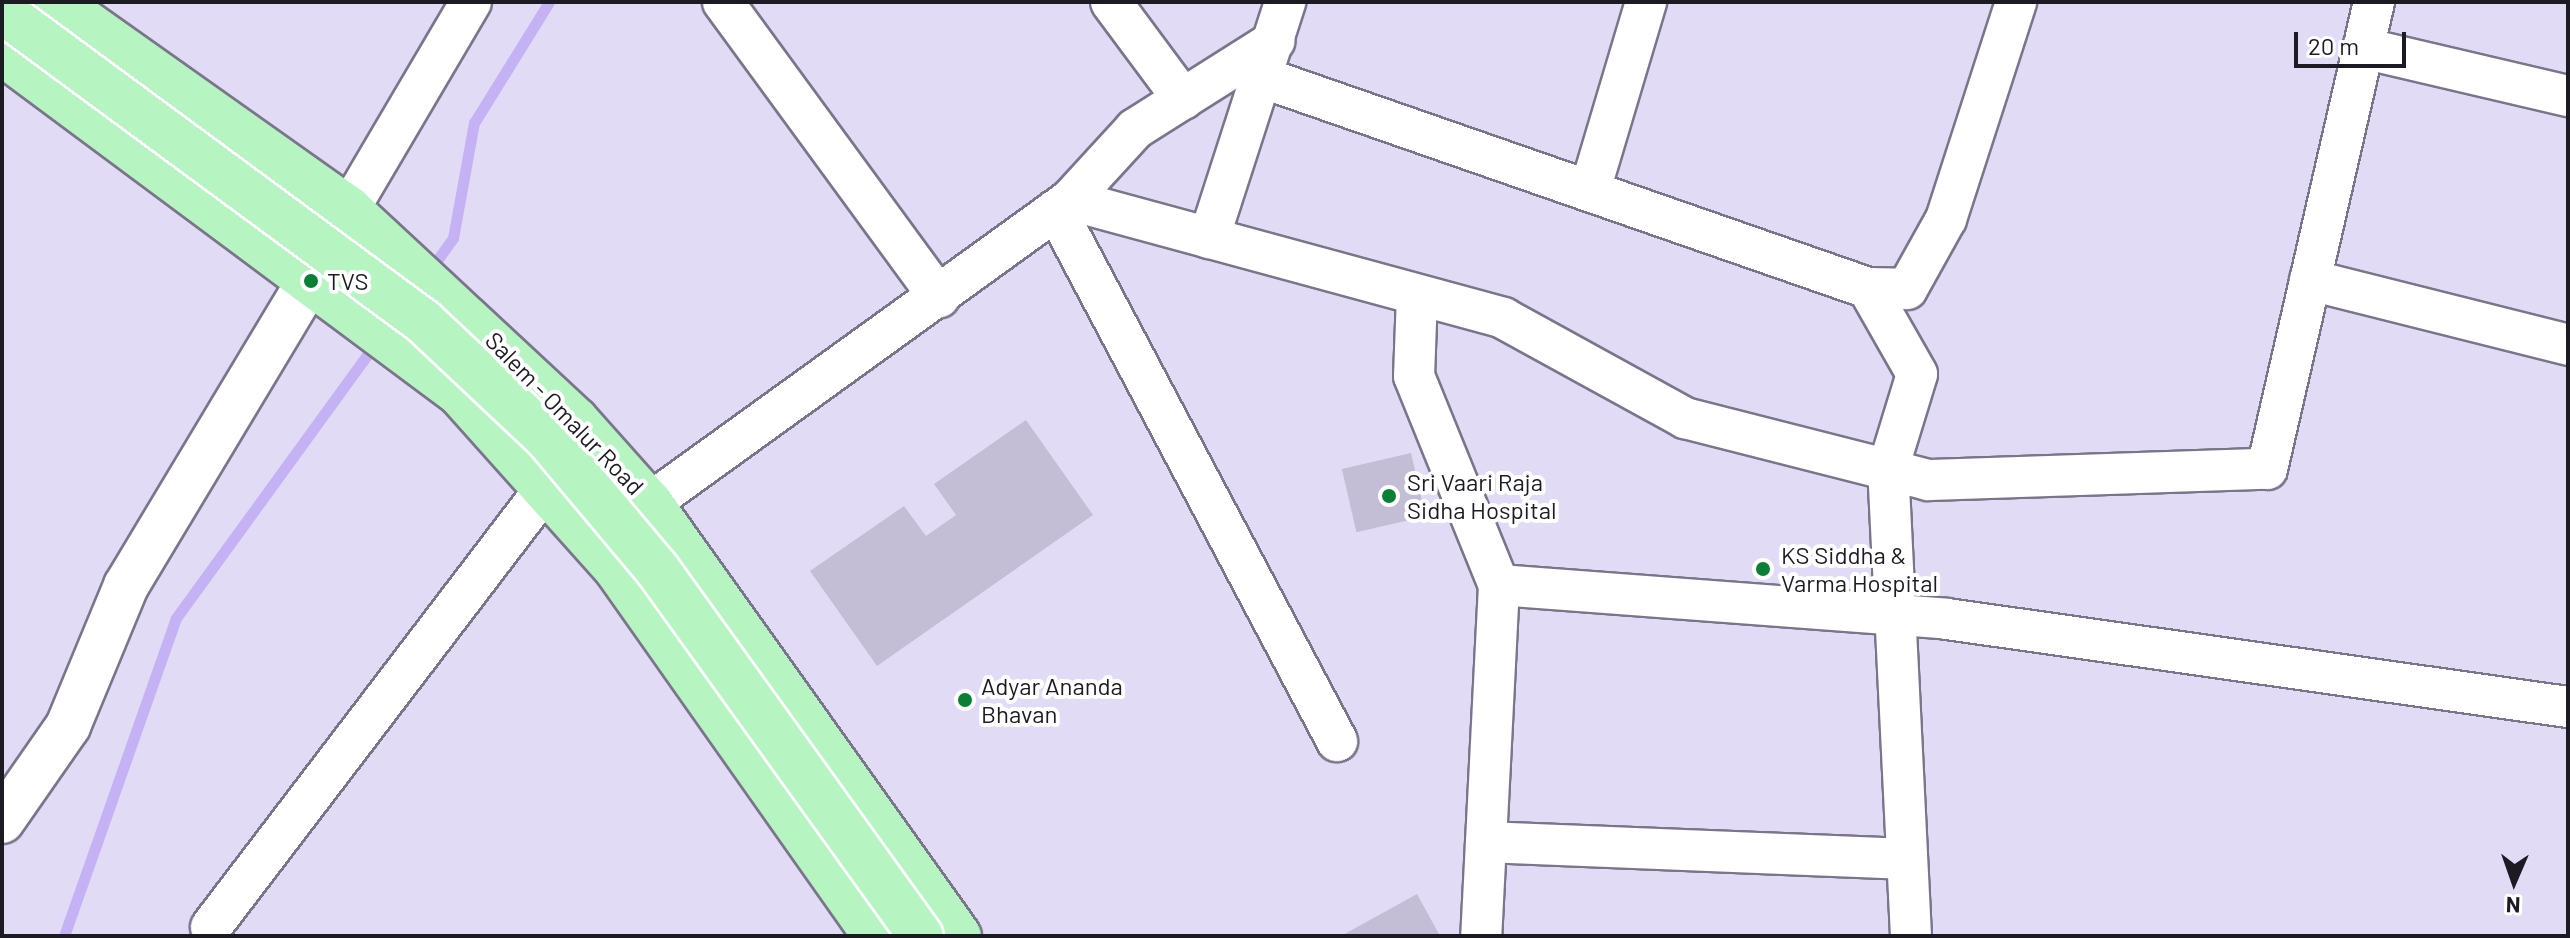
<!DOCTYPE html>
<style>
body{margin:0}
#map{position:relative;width:2570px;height:938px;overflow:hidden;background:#e2dbf5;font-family:Barlow,sans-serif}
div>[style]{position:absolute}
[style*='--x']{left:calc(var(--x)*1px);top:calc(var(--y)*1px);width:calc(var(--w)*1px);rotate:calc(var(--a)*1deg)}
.stream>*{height:11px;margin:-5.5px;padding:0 5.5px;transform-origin:5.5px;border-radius:5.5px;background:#c5b2f4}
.building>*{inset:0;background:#c4bdd6;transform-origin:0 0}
.roads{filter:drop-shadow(2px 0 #7b758b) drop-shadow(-2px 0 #7b758b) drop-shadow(0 2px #7b758b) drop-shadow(0 -2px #7b758b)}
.minor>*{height:40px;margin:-20px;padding:0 20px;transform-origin:20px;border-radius:20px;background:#fff}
.tertiary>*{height:44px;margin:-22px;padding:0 22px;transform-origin:22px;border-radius:22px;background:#fff}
.primary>*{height:44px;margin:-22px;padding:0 22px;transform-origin:22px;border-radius:22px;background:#b6f5c2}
.bridges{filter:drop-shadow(2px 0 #fff) drop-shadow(-2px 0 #fff) drop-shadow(0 2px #fff) drop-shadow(0 -2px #fff)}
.primary-bridge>*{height:44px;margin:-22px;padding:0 22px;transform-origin:22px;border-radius:22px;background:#b6f5c2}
.dots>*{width:22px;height:22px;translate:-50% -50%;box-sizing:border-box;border:4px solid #fff;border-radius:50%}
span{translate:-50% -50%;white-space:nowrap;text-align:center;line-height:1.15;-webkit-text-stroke:8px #fff;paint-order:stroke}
.poi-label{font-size:24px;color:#1c1a23}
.left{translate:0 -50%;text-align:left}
.street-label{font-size:24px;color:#1c1a23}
.frame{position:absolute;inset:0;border:4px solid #1c1a23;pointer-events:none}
.north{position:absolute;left:2474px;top:842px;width:80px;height:80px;-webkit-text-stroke:6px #fff;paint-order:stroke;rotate:182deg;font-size:22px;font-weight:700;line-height:32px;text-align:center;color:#1c1a23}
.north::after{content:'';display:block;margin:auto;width:28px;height:36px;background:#1c1a23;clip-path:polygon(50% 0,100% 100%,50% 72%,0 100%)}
.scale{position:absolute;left:2294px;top:32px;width:112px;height:36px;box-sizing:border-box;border:4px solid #1c1a23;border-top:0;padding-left:10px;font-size:24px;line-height:28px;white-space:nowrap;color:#1c1a23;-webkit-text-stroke:6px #fff;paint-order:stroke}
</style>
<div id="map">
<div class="stream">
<div style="--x:428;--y:273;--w:43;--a:-54.5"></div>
<div style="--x:453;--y:238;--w:117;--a:-79.7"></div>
<div style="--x:474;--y:123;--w:142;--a:-58.2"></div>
<div style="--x:64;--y:936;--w:337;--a:-70.6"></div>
<div style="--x:176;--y:618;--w:342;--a:-54"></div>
</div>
<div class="building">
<div style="clip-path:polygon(1026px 420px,1093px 515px,877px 666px,810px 571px,904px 506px,926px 536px,956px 515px,934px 484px)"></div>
<div style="left:1411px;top:453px;width:65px;height:71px;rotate:77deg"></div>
<div style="clip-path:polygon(1417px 894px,1440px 936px,1341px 936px)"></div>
</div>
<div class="roads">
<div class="minor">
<div style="--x:723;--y:2;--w:366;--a:53.8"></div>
<div style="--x:1111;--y:2;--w:121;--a:53.4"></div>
<div style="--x:2363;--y:48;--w:211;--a:13.2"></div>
<div style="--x:1264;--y:78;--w:639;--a:19.17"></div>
<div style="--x:1590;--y:190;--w:196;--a:-73.4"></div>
<div style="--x:1070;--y:200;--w:96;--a:-47.5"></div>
<div style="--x:1135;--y:129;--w:165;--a:-32.3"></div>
<div style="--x:349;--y:209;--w:240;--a:-59.5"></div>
<div style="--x:1056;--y:210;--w:601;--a:62.11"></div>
<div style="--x:1209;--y:238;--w:248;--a:-72.1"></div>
<div style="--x:2310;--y:280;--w:266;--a:14.1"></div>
<div style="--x:1417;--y:295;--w:81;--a:92.1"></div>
<div style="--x:1414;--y:376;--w:226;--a:67.9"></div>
<div style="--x:1499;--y:585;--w:351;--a:92.9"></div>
<div style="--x:650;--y:503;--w:518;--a:-35.81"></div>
<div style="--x:1070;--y:200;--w:449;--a:15.2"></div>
<div style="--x:1503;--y:318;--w:208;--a:28.8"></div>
<div style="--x:1685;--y:418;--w:251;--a:14.3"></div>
<div style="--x:1928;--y:480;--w:339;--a:-1.9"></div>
<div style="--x:2267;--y:469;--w:479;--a:-77.1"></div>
<div style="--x:1499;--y:585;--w:449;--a:4.3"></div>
<div style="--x:1947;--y:619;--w:627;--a:8.07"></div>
<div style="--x:1486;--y:842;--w:421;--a:2.3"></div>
<div style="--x:211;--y:927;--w:551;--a:-52.67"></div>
<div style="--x:1911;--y:936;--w:468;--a:-92.8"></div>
<div style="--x:1888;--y:469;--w:99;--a:-73"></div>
<div style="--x:1917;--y:374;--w:99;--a:-119.7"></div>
<div style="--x:1868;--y:288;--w:39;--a:1"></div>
<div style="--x:1907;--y:289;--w:80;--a:-60.9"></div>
<div style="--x:1946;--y:219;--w:228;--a:-72.1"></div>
</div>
<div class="tertiary">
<div style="--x:2;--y:821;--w:116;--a:-55.2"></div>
<div style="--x:68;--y:726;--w:152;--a:-67.5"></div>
<div style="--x:126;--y:586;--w:394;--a:-59"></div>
</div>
<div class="primary">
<div style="--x:57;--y:2;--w:358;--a:35.3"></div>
<div style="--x:349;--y:209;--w:310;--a:42.9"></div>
<div style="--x:576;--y:420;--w:111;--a:48.3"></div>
<div style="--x:650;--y:503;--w:532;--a:54.49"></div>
<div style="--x:2;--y:53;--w:570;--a:36.65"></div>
<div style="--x:459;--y:393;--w:237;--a:48.2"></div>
<div style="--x:617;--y:570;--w:448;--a:54.8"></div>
</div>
</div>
<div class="bridges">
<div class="primary-bridge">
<div style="--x:2;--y:11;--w:524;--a:36.39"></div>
<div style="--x:424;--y:322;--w:169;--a:43.3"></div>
<div style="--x:547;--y:438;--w:171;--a:50"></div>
<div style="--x:657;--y:569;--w:452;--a:54.3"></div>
</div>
</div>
<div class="dots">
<div style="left:311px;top:281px;background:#0a7f36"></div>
<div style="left:1389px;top:496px;background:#0a7f36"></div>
<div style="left:1763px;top:569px;background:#0a7f36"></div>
<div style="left:965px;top:700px;background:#0a7f36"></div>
</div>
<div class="poi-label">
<span class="left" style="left:327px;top:281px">TVS</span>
<span class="left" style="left:1407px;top:496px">Sri Vaari Raja<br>Sidha Hospital</span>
<span class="left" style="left:1781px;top:569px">KS Siddha &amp;<br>Varma Hospital</span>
<span class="left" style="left:981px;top:700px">Adyar Ananda<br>Bhavan</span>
</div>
<div class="street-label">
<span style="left:565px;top:413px;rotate:46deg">Salem - Omalur Road</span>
</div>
<div class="frame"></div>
<div class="north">N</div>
<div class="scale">20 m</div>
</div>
